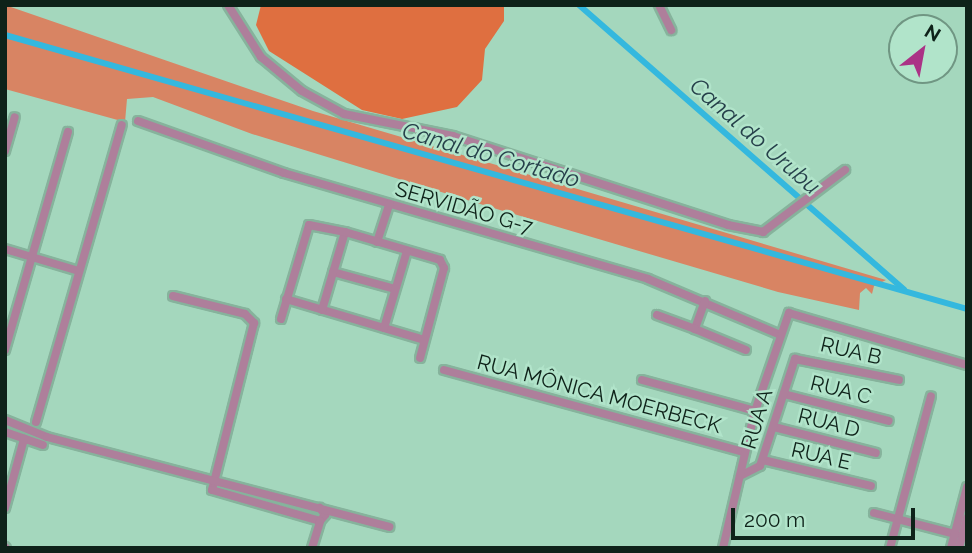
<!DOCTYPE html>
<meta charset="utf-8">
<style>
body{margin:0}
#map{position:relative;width:972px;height:553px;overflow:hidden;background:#a4d7bd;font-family:Raleway,sans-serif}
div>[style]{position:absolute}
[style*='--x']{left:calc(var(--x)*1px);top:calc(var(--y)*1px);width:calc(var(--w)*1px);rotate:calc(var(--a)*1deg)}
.green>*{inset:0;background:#d88463}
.forest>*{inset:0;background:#df6f40}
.canal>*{height:6px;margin:-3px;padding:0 3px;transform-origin:3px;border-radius:3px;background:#34b8de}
.roads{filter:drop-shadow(2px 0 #86b39c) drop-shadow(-2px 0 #86b39c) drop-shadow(0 2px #86b39c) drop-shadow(0 -2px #86b39c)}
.street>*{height:8px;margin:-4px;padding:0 4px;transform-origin:4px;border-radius:4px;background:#ae7f9b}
span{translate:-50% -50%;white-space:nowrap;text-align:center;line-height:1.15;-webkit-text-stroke:5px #b1e4ca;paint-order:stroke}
.street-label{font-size:21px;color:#0e2219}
.water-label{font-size:23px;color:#26404a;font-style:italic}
.frame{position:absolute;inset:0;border:7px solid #0e2219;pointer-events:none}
.north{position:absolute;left:888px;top:14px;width:70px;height:70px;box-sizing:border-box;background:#b1e4ca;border:2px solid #709683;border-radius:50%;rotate:31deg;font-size:19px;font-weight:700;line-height:28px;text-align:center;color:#0e2219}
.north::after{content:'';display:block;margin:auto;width:24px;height:32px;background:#ab3286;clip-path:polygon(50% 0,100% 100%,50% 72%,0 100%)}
.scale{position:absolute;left:731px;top:508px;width:184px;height:32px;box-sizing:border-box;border:4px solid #0e2219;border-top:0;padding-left:9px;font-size:21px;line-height:24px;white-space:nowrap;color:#0e2219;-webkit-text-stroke:5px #b1e4ca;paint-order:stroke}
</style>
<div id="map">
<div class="green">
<div style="clip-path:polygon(5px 5px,313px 111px,886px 280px,874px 286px,872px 294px,866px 288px,860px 293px,859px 310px,778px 292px,490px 207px,252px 134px,153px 97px,127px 99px,125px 122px,5px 89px)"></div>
</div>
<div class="forest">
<div style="clip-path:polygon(261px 5px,504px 5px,504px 21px,485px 49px,482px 80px,457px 107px,402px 119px,362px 110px,269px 51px,256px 25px)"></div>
</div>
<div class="canal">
<div style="--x:579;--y:5;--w:432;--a:41.2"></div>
<div style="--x:5;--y:35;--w:1000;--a:15.9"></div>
</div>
<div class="roads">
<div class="street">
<div style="--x:228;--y:5;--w:62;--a:57.6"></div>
<div style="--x:261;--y:57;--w:53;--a:39.7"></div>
<div style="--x:302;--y:91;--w:48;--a:28.7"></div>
<div style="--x:344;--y:114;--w:111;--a:11.4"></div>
<div style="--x:453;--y:136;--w:289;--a:17.9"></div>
<div style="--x:728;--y:225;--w:36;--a:11"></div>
<div style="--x:763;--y:232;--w:103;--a:-37.1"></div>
<div style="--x:659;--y:5;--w:28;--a:64"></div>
<div style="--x:138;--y:121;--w:155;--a:19.6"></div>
<div style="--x:284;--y:173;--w:379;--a:16.2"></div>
<div style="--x:648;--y:279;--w:141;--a:22.9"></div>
<div style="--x:5;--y:151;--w:35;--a:-74"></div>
<div style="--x:377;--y:242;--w:40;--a:-72"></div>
<div style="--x:5;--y:249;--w:77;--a:16.6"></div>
<div style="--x:333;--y:272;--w:64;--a:15.3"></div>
<div style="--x:173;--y:296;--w:74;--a:14"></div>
<div style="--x:245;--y:314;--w:13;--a:45"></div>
<div style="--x:254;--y:323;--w:172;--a:104.1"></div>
<div style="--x:212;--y:490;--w:112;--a:16"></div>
<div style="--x:320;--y:521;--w:8;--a:-50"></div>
<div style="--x:325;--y:515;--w:9;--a:-126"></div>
<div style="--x:286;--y:299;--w:144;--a:16.5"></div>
<div style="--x:705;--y:301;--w:30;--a:110"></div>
<div style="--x:695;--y:329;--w:55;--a:22.4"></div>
<div style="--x:322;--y:310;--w:81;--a:-73.6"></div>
<div style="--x:345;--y:232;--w:99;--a:16.4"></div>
<div style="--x:440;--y:260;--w:9;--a:63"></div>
<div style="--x:444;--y:268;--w:93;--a:104.9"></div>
<div style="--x:657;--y:315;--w:40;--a:20.2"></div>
<div style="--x:281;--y:319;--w:98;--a:-73.4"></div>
<div style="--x:309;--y:225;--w:37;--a:11"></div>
<div style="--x:384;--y:328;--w:80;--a:-73.4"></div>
<div style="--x:5;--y:350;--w:227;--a:-73.9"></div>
<div style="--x:444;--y:370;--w:311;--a:15.3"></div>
<div style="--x:642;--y:380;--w:117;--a:15.3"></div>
<div style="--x:784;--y:394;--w:108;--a:14.4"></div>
<div style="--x:5;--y:420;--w:45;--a:22"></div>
<div style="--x:47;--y:437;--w:354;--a:14.7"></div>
<div style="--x:36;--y:422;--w:309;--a:-73.9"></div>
<div style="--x:774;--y:427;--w:105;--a:14.3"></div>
<div style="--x:5;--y:432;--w:40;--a:18.9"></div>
<div style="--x:763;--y:460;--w:111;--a:13.5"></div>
<div style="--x:740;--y:476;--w:22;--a:-27"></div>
<div style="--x:760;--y:466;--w:113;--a:-71.9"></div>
<div style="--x:795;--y:359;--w:106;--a:11.4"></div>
<div style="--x:5;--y:508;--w:72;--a:-74.6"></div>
<div style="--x:874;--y:513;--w:84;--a:14.5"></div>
<div style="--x:5;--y:547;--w:1;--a:45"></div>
<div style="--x:312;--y:548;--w:28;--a:-73"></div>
<div style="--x:723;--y:548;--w:141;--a:-76.9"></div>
<div style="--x:755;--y:411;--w:104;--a:-70.9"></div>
<div style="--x:789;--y:313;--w:185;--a:16.3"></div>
<div style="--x:890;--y:548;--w:157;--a:-74.9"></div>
<div style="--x:951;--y:548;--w:63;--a:-75.3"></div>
<div style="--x:959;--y:548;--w:31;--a:-75"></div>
</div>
</div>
<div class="street-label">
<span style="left:464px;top:208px;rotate:16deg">SERVIDÃO G-7</span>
<span style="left:851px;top:351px;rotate:13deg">RUA B</span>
<span style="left:841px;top:390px;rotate:14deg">RUA C</span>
<span style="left:599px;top:394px;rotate:15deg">RUA MÔNICA MOERBECK</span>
<span style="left:757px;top:419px;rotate:-73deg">RUA A</span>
<span style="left:829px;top:423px;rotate:14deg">RUA D</span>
<span style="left:821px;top:456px;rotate:13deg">RUA E</span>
</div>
<div class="water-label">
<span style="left:755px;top:136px;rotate:41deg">Canal do Urubu</span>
<span style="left:491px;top:155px;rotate:16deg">Canal do Cortado</span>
</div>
<div class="frame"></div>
<div class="north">N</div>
<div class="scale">200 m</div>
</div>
